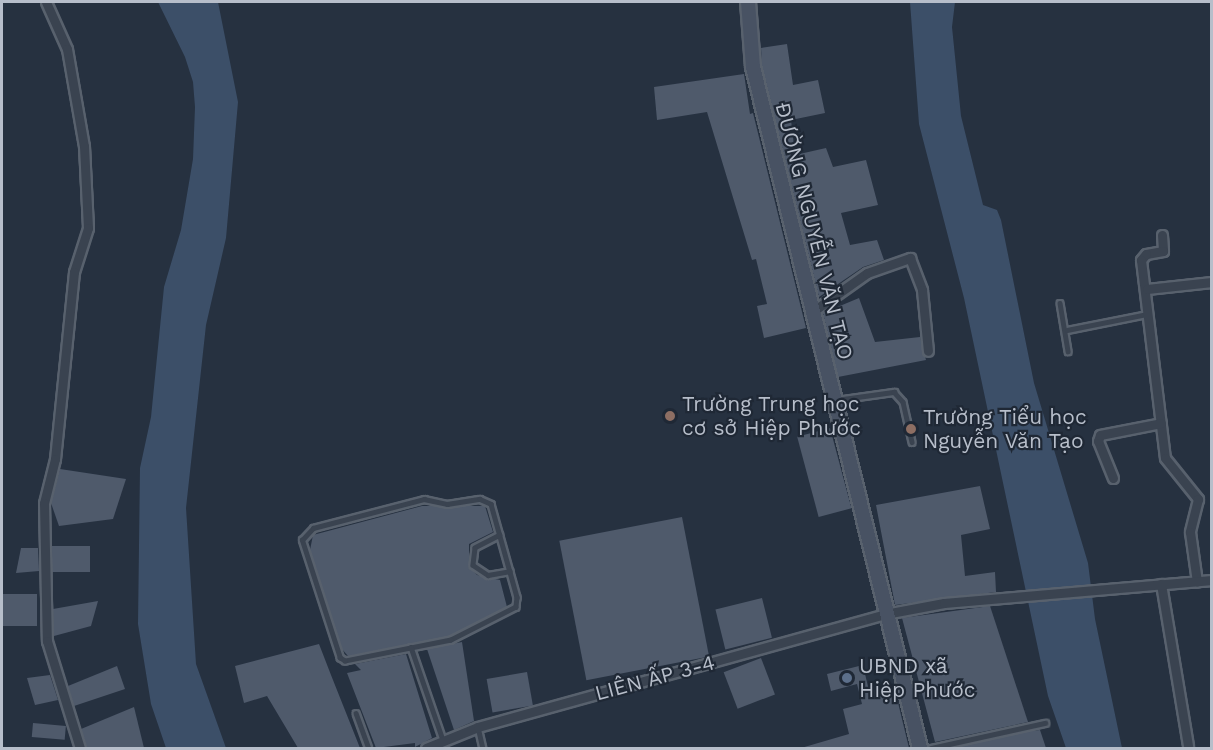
<!DOCTYPE html>
<meta charset="utf-8">
<style>
body{margin:0}
#map{position:relative;width:1213px;height:750px;overflow:hidden;background:#263140;font-family:"Work Sans",sans-serif}
div>[style]{position:absolute}
[style*='--x']{left:calc(var(--x)*1px);top:calc(var(--y)*1px);width:calc(var(--w)*1px);rotate:calc(var(--a)*1deg)}
.water>*{inset:0;background:#3c4f68}
.building>*{inset:0;background:#4f5a6b;transform-origin:0 0}
.roads{filter:drop-shadow(2px 0 #58616d) drop-shadow(-2px 0 #58616d) drop-shadow(0 2px #58616d) drop-shadow(0 -2px #58616d)}
.service>*{height:4.5px;margin:-2.25px;padding:0 2.25px;transform-origin:2.25px;border-radius:2.25px;background:#3a4350}
.minor>*{height:9px;margin:-4.5px;padding:0 4.5px;transform-origin:4.5px;border-radius:4.5px;background:#3a4350}
.secondary>*{height:14px;margin:-7px;padding:0 7px;transform-origin:7px;border-radius:7px;background:#485263}
.dots>*{width:16px;height:16px;translate:-50% -50%;box-sizing:border-box;border:3px solid #1f2835;border-radius:50%}
span{translate:-50% -50%;white-space:nowrap;text-align:center;line-height:1.15;-webkit-text-stroke:4.5px #1f2835;paint-order:stroke}
.street-label{font-size:21px;color:#b7beca}
.poi-label{font-size:21px;color:#b7beca}
.left{translate:0 -50%;text-align:left}
.frame{position:absolute;inset:0;border:3px solid #b7beca;pointer-events:none}
</style>
<div id="map">
<div class="water">
<div style="clip-path:polygon(158px 2px,218px 2px,238px 102px,226px 238px,206px 325px,186px 508px,196px 664px,226px 748px,166px 748px,151px 704px,138px 624px,140px 468px,151px 417px,164px 287px,181px 230px,193px 159px,195px 107px,193px 82px,185px 57px)"></div>
<div style="clip-path:polygon(910px 2px,955px 2px,952px 27px,961px 116px,983px 205px,997px 210px,1001px 220px,1034px 383px,1088px 563px,1095px 619px,1122px 748px,1066px 748px,1048px 696px,964px 298px,919px 124px)"></div>
</div>
<div class="building">
<div style="clip-path:polygon(787px 44px,793px 85px,818px 80px,825px 113px,791px 120px,795px 155px,826px 148px,833px 167px,866px 160px,878px 205px,841px 213px,850px 245px,877px 240px,884px 260px,863px 267px,819px 297px,762px 66px,761px 48px)"></div>
<div style="clip-path:polygon(744px 74px,750px 114px,753px 113px,806px 328px,764px 338px,757px 306px,767px 304px,756px 259px,752px 260px,707px 112px,657px 120px,654px 87px)"></div>
<div style="clip-path:polygon(859px 298px,875px 342px,920px 337px,926px 360px,838px 377px,823px 313px)"></div>
<div style="left:830px;top:428px;width:83px;height:34px;rotate:75deg"></div>
<div style="clip-path:polygon(60px 469px,126px 479px,113px 519px,59px 526px,51px 503px)"></div>
<div style="clip-path:polygon(980px 486px,990px 529px,961px 535px,965px 576px,995px 572px,996px 592px,895px 605px,876px 505px)"></div>
<div style="clip-path:polygon(422px 506px,485px 506px,493px 532px,469px 544px,469px 566px,477px 575px,500px 580px,507px 607px,450px 636px,348px 656px,341px 648px,310px 550px,313px 535px)"></div>
<div style="left:682px;top:517px;width:142px;height:125px;rotate:79deg"></div>
<div style="left:90px;top:546px;width:26px;height:38px;rotate:90deg"></div>
<div style="clip-path:polygon(21px 548px,38px 548px,39px 571px,16px 573px)"></div>
<div style="left:2px;top:594px;width:35px;height:32px"></div>
<div style="left:762px;top:598px;width:41px;height:48px;rotate:76deg"></div>
<div style="clip-path:polygon(98px 601px,91px 626px,54px 636px,53px 609px)"></div>
<div style="clip-path:polygon(990px 606px,1028px 722px,935px 742px,902px 618px)"></div>
<div style="clip-path:polygon(462px 642px,474px 721px,454px 730px,427px 649px)"></div>
<div style="clip-path:polygon(319px 644px,331px 675px,360px 748px,298px 748px,267px 696px,244px 703px,235px 666px)"></div>
<div style="clip-path:polygon(406px 654px,432px 738px,415px 747px,415px 743px,376px 748px,347px 673px,361px 670px,355px 664px)"></div>
<div style="left:761px;top:658px;width:39px;height:40px;rotate:69deg"></div>
<div style="clip-path:polygon(863px 665px,869px 691px,894px 686px,909px 748px,801px 748px,849px 734px,843px 709px,862px 704px,857px 684px,831px 691px,827px 674px)"></div>
<div style="clip-path:polygon(117px 666px,125px 689px,74px 706px,68px 686px)"></div>
<div style="left:527px;top:672px;width:34px;height:41px;rotate:80deg"></div>
<div style="clip-path:polygon(50px 675px,58px 700px,35px 705px,27px 678px)"></div>
<div style="clip-path:polygon(134px 707px,144px 748px,87px 748px,81px 729px)"></div>
<div style="left:33px;top:723px;width:33px;height:14px;rotate:5deg"></div>
<div style="clip-path:polygon(1040px 730px,1046px 748px,950px 748px,1031px 731px)"></div>
</div>
<div class="roads">
<div class="service">
<div style="--x:1060;--y:303;--w:49;--a:80.5"></div>
<div style="--x:1067;--y:330;--w:82;--a:-11.3"></div>
<div style="--x:836;--y:400;--w:59;--a:-7.9"></div>
<div style="--x:894;--y:392;--w:13;--a:48"></div>
<div style="--x:903;--y:402;--w:41;--a:77.3"></div>
<div style="--x:424;--y:499;--w:24;--a:12"></div>
<div style="--x:447;--y:504;--w:33;--a:-9"></div>
<div style="--x:480;--y:499;--w:12;--a:24"></div>
<div style="--x:491;--y:504;--w:97;--a:74.4"></div>
<div style="--x:517;--y:597;--w:10;--a:96"></div>
<div style="--x:516;--y:607;--w:73;--a:153.1"></div>
<div style="--x:451;--y:640;--w:108;--a:168.8"></div>
<div style="--x:345;--y:661;--w:6;--a:-149"></div>
<div style="--x:340;--y:658;--w:124;--a:-107.9"></div>
<div style="--x:302;--y:540;--w:16;--a:-47"></div>
<div style="--x:313;--y:528;--w:115;--a:-14.6"></div>
<div style="--x:500;--y:535;--w:28;--a:153"></div>
<div style="--x:475;--y:548;--w:17;--a:97"></div>
<div style="--x:473;--y:565;--w:18;--a:34"></div>
<div style="--x:488;--y:575;--w:22;--a:-10"></div>
<div style="--x:411;--y:647;--w:98;--a:71"></div>
<div style="--x:356;--y:713;--w:37;--a:70"></div>
<div style="--x:478;--y:727;--w:22;--a:77"></div>
<div style="--x:931;--y:748;--w:117;--a:-12.4"></div>
</div>
<div class="minor">
<div style="--x:46;--y:2;--w:51;--a:65.9"></div>
<div style="--x:67;--y:49;--w:98;--a:80.1"></div>
<div style="--x:84;--y:146;--w:82;--a:87.2"></div>
<div style="--x:88;--y:228;--w:46;--a:107.7"></div>
<div style="--x:74;--y:272;--w:188;--a:95.8"></div>
<div style="--x:55;--y:459;--w:45;--a:104"></div>
<div style="--x:44;--y:503;--w:138;--a:88.8"></div>
<div style="--x:47;--y:641;--w:112;--a:72.9"></div>
<div style="--x:1162;--y:235;--w:16;--a:86"></div>
<div style="--x:1163;--y:251;--w:17;--a:170"></div>
<div style="--x:1146;--y:254;--w:8;--a:130"></div>
<div style="--x:1141;--y:260;--w:199;--a:83.1"></div>
<div style="--x:1165;--y:458;--w:53;--a:51.2"></div>
<div style="--x:1198;--y:499;--w:34;--a:104"></div>
<div style="--x:1190;--y:532;--w:50;--a:82"></div>
<div style="--x:1147;--y:289;--w:65;--a:-6.1"></div>
<div style="--x:812;--y:312;--w:67;--a:-35.3"></div>
<div style="--x:867;--y:273;--w:46;--a:-19.2"></div>
<div style="--x:910;--y:258;--w:34;--a:69"></div>
<div style="--x:922;--y:290;--w:61;--a:84.4"></div>
<div style="--x:1113;--y:478;--w:40;--a:-112"></div>
<div style="--x:1098;--y:441;--w:6;--a:-72"></div>
<div style="--x:1100;--y:435;--w:62;--a:-11.1"></div>
<div style="--x:1161;--y:584;--w:164;--a:80.5"></div>
<div style="--x:426;--y:748;--w:56;--a:-22"></div>
<div style="--x:478;--y:727;--w:422;--a:-15.5"></div>
<div style="--x:885;--y:614;--w:60;--a:-10.6"></div>
<div style="--x:944;--y:603;--w:269;--a:-4.9"></div>
</div>
<div class="secondary">
<div style="--x:748;--y:2;--w:65;--a:85.6"></div>
<div style="--x:753;--y:67;--w:701;--a:76.22"></div>
</div>
</div>
<div class="dots">
<div style="left:670px;top:416px;background:#8d6e63"></div>
<div style="left:911px;top:429px;background:#8d6e63"></div>
<div style="left:847px;top:678px;background:#5c6f8a"></div>
</div>
<div class="street-label">
<span style="left:814px;top:231px;rotate:76deg">ĐƯỜNG NGUYỄN VĂN TẠO</span>
<span style="left:655px;top:678px;rotate:-15deg">LIÊN ẤP 3-4</span>
</div>
<div class="poi-label">
<span class="left" style="left:682px;top:416px">Trường Trung học<br>cơ sở Hiệp Phước</span>
<span class="left" style="left:923px;top:429px">Trường Tiểu học<br>Nguyễn Văn Tạo</span>
<span class="left" style="left:859px;top:678px">UBND xã<br>Hiệp Phước</span>
</div>
<div class="frame"></div>
</div>
